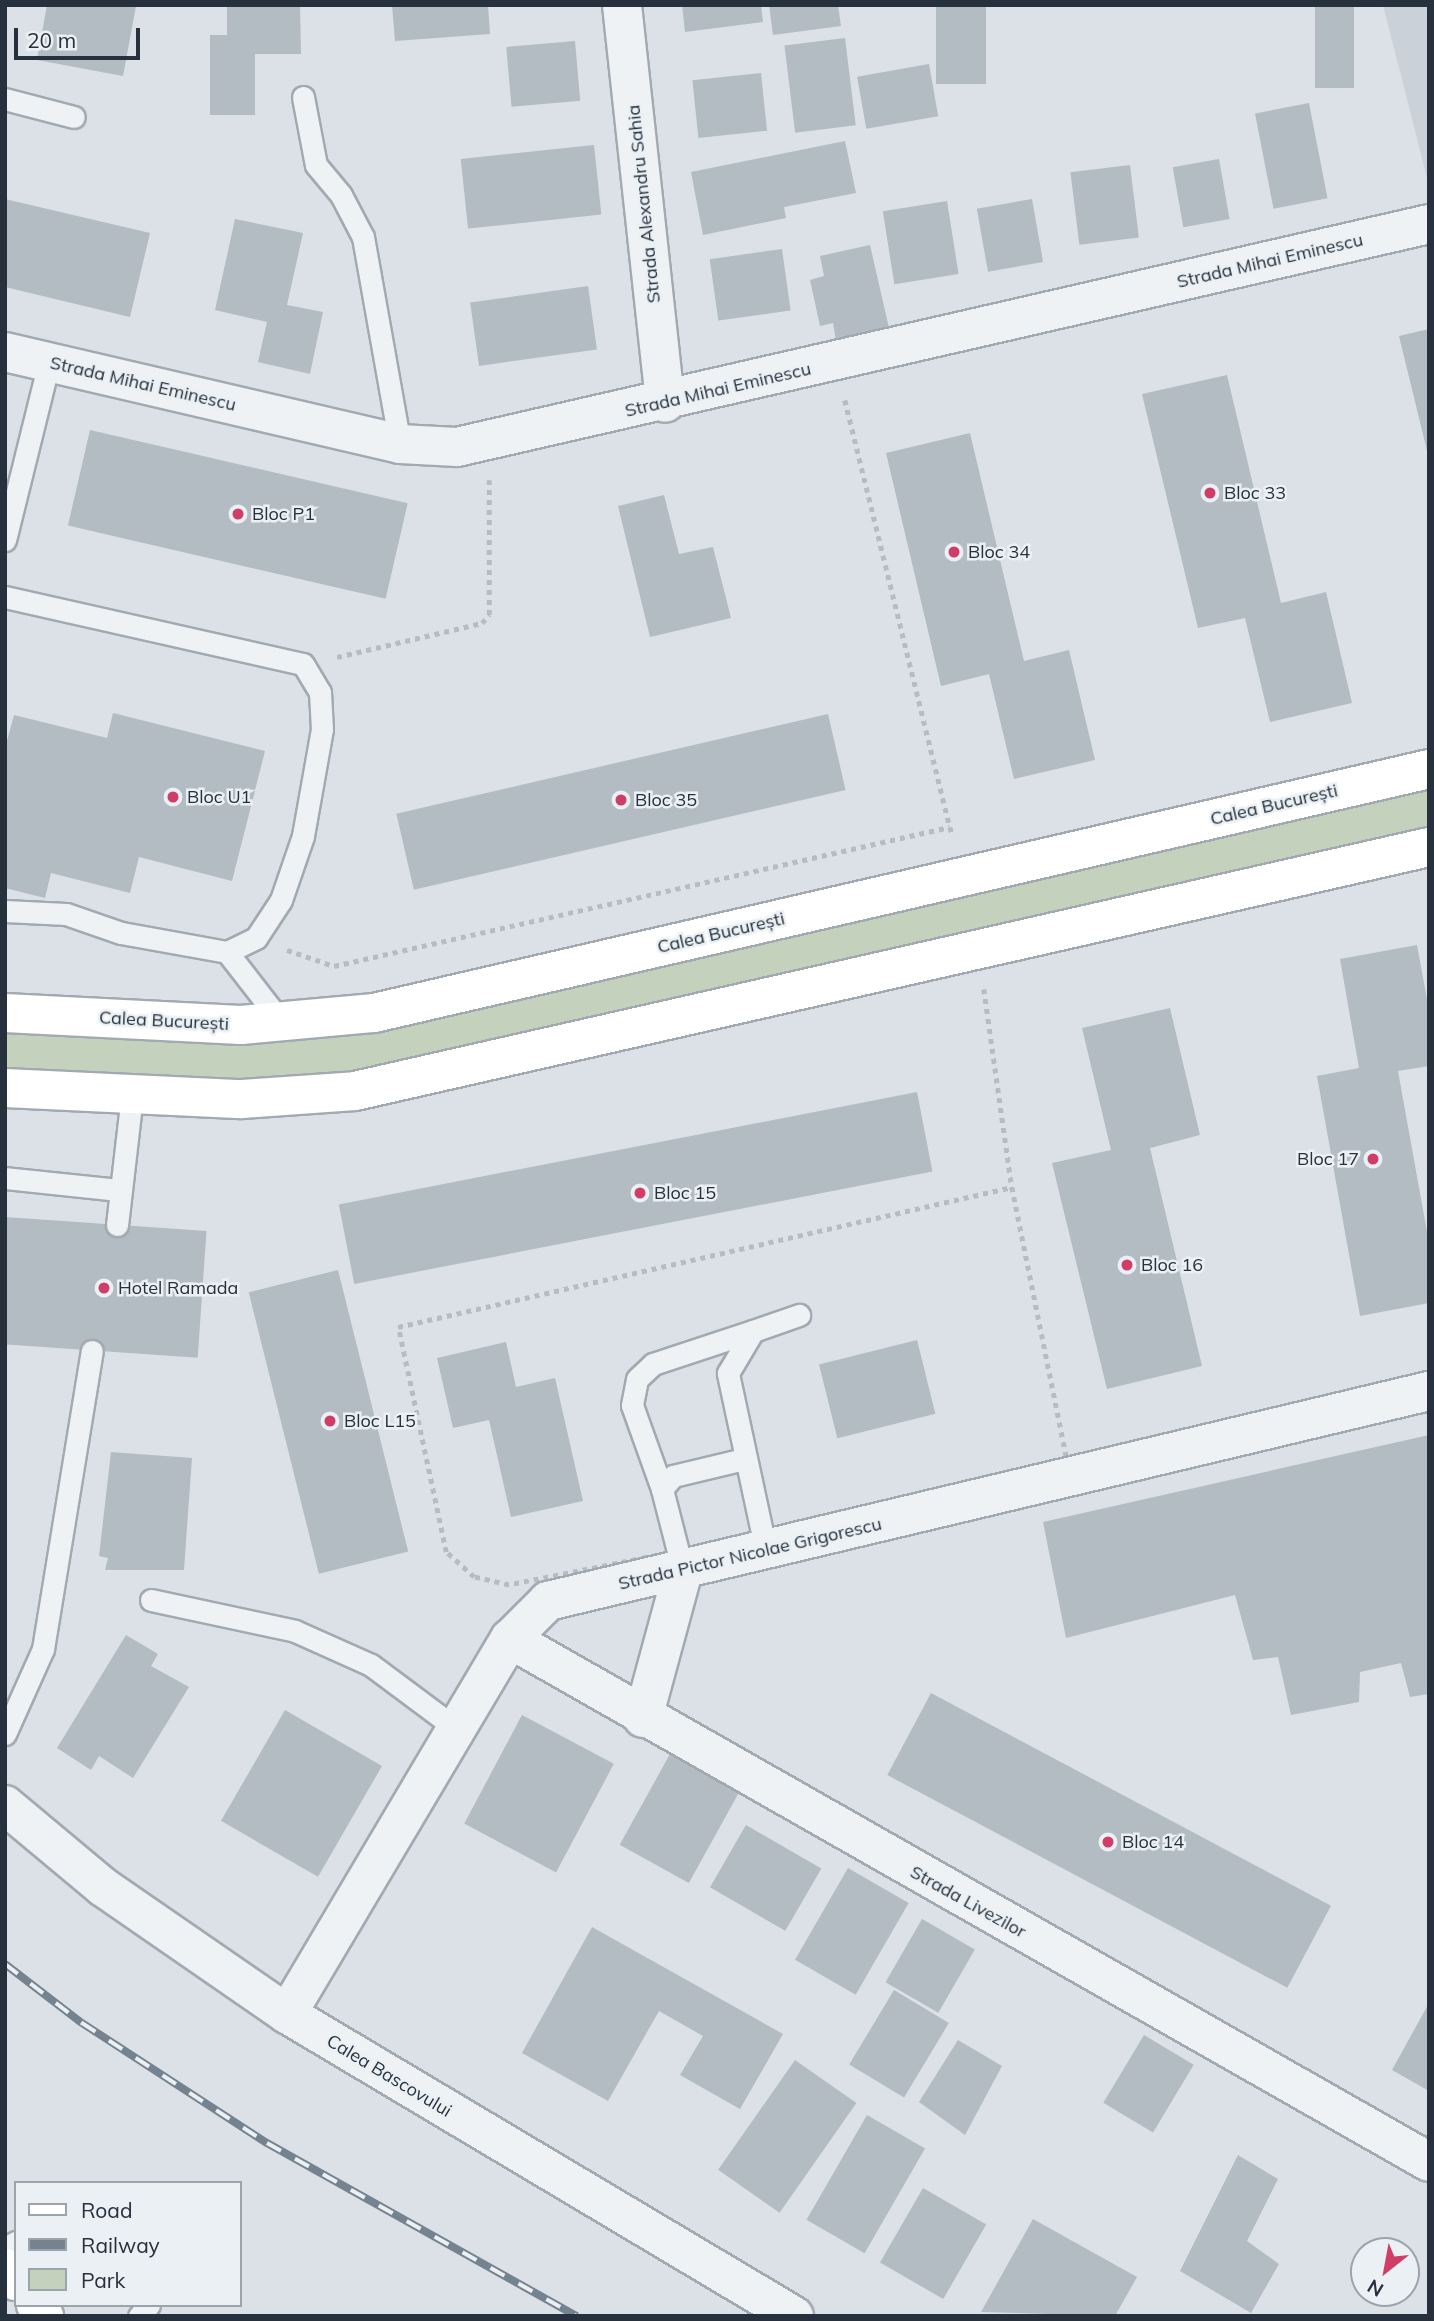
<!DOCTYPE html>
<meta charset="utf-8">
<style>
body{margin:0}
#map{position:relative;width:1434px;height:2321px;overflow:hidden;background:#dce1e7;font-family:Mulish,sans-serif}
div>[style]{position:absolute}
[style*='--x']{left:calc(var(--x)*1px);top:calc(var(--y)*1px);width:calc(var(--w)*1px);rotate:calc(var(--a)*1deg)}
.built>*{inset:0;background:#cad1d9}
.green>*{inset:0;background:#c4d1bd}
.building>*{inset:0;background:#b3bbc3;transform-origin:0 0}
.path>*{height:4.5px;margin-top:-2.25px;transform-origin:0;background:repeating-linear-gradient(90deg,#b7bcc1 0 5px,transparent 0 10px)}
.roads{filter:drop-shadow(2px 0 #a2a9b1) drop-shadow(-2px 0 #a2a9b1) drop-shadow(0 2px #a2a9b1) drop-shadow(0 -2px #a2a9b1)}
.service>*{height:21px;margin:-10.5px;padding:0 10.5px;transform-origin:10.5px;border-radius:10.5px;background:#eff2f5}
.minor>*{height:38px;margin:-19px;padding:0 19px;transform-origin:19px;border-radius:19px;background:#eff2f5}
.tertiary>*{height:38px;margin:-19px;padding:0 19px;transform-origin:19px;border-radius:19px;background:#eff2f5}
.primary>*{height:38px;margin:-19px;padding:0 19px;transform-origin:19px;border-radius:19px;background:#fff}
.rail>*{height:8px;margin-top:-4px;transform-origin:0;background:repeating-linear-gradient(90deg,#ebf0f4 0 16px,#758390 0 32px);box-sizing:border-box;border-block:2px solid #758390}
.dots>*{width:19px;height:19px;translate:-50% -50%;box-sizing:border-box;border:4px solid #ebf0f4;border-radius:50%}
span{translate:-50% -50%;white-space:nowrap;text-align:center;line-height:1.15;-webkit-text-stroke:5px #ebf0f4;paint-order:stroke}
.street-label{font-size:18px;color:#26313d}
.poi-label{font-size:18px;color:#26313d}
.left{translate:0 -50%;text-align:left}
.right{translate:-100% -50%;text-align:right}
.frame{position:absolute;inset:0;border:7px solid #26313d;pointer-events:none}
.legend{position:absolute;left:14px;top:2181px;width:228px;height:126px;box-sizing:border-box;background:#ebf0f4;border:2px solid #9ca4ab;margin:0;padding:9px 12px;list-style:none;font-size:21px;color:#26313d}
.legend li{display:flex;align-items:center;gap:14px;height:35px}
.legend b{width:35px;border:2px solid #9ca4ab}
.north{position:absolute;left:1350px;top:2237px;width:70px;height:70px;box-sizing:border-box;background:#ebf0f4;border:2px solid #9ca4ab;border-radius:50%;rotate:211deg;font-size:19px;font-weight:700;line-height:28px;text-align:center;color:#26313d}
.north::after{content:'';display:block;margin:auto;width:24px;height:32px;background:#d03d66;clip-path:polygon(50% 0,100% 100%,50% 72%,0 100%)}
.scale{position:absolute;left:14px;top:28px;width:126px;height:32px;box-sizing:border-box;border:4px solid #26313d;border-top:0;padding-left:9px;font-size:21px;line-height:24px;white-space:nowrap;color:#26313d;-webkit-text-stroke:5px #ebf0f4;paint-order:stroke}
</style>
<div id="map">
<div class="built">
<div style="clip-path:polygon(1383px 5px,1429px 5px,1427px 178px)"></div>
</div>
<div class="green">
<div style="clip-path:polygon(1429px 768px,1429px 847px,355px 1091px,5px 1088px,5px 1012px,241px 1025px)"></div>
</div>
<div class="building">
<div style="clip-path:polygon(47px 5px,136px 6px,123px 76px,37px 60px)"></div>
<div style="clip-path:polygon(227px 5px,300px 5px,301px 54px,255px 54px,255px 115px,210px 115px,210px 35px,227px 35px)"></div>
<div style="clip-path:polygon(392px 5px,488px 5px,490px 34px,395px 41px)"></div>
<div style="clip-path:polygon(682px 5px,761px 5px,763px 22px,685px 32px)"></div>
<div style="clip-path:polygon(769px 5px,838px 5px,841px 26px,773px 35px)"></div>
<div style="left:936px;top:5px;width:50px;height:79px"></div>
<div style="left:1315px;top:5px;width:39px;height:83px"></div>
<div style="left:845px;top:38px;width:88px;height:61px;rotate:83deg"></div>
<div style="left:575px;top:41px;width:60px;height:69px;rotate:85deg"></div>
<div style="left:929px;top:64px;width:53px;height:73px;rotate:80deg"></div>
<div style="left:761px;top:73px;width:58px;height:69px;rotate:84deg"></div>
<div style="left:1309px;top:103px;width:97px;height:55px;rotate:79deg"></div>
<div style="clip-path:polygon(845px 141px,856px 193px,784px 207px,786px 218px,703px 235px,691px 172px)"></div>
<div style="left:594px;top:145px;width:70px;height:134px;rotate:84deg"></div>
<div style="left:1219px;top:159px;width:61px;height:47px;rotate:80deg"></div>
<div style="left:1130px;top:165px;width:73px;height:60px;rotate:83deg"></div>
<div style="clip-path:polygon(5px 199px,150px 233px,130px 317px,5px 287px)"></div>
<div style="left:1032px;top:199px;width:64px;height:56px;rotate:80deg"></div>
<div style="left:947px;top:201px;width:74px;height:65px;rotate:81deg"></div>
<div style="clip-path:polygon(235px 219px,303px 233px,287px 305px,323px 312px,310px 374px,258px 362px,267px 322px,215px 310px)"></div>
<div style="clip-path:polygon(870px 245px,889px 328px,836px 340px,833px 323px,820px 326px,810px 280px,824px 276px,820px 256px)"></div>
<div style="left:782px;top:249px;width:62px;height:73px;rotate:82deg"></div>
<div style="left:588px;top:286px;width:64px;height:119px;rotate:82deg"></div>
<div style="clip-path:polygon(1429px 329px,1429px 455px,1428px 455px,1399px 336px)"></div>
<div style="clip-path:polygon(1227px 375px,1281px 603px,1326px 592px,1352px 703px,1270px 722px,1245px 618px,1198px 628px,1142px 394px)"></div>
<div style="left:90px;top:430px;width:326px;height:98px;rotate:13deg"></div>
<div style="clip-path:polygon(970px 433px,1024px 661px,1069px 650px,1095px 760px,1014px 779px,989px 674px,941px 686px,886px 453px)"></div>
<div style="clip-path:polygon(664px 495px,679px 554px,713px 547px,731px 618px,650px 637px,618px 506px)"></div>
<div style="clip-path:polygon(113px 713px,265px 751px,232px 881px,139px 857px,130px 893px,51px 873px,45px 898px,5px 888px,5px 748px,14px 715px,107px 738px)"></div>
<div style="left:828px;top:714px;width:78px;height:443px;rotate:77deg"></div>
<div style="clip-path:polygon(1417px 945px,1429px 1010px,1429px 1066px,1398px 1071px,1429px 1243px,1429px 1303px,1360px 1316px,1317px 1076px,1359px 1068px,1340px 959px)"></div>
<div style="clip-path:polygon(1170px 1008px,1200px 1135px,1150px 1148px,1202px 1366px,1107px 1389px,1052px 1163px,1111px 1150px,1082px 1028px)"></div>
<div style="left:917px;top:1092px;width:81px;height:589px;rotate:79deg"></div>
<div style="left:5px;top:1217px;width:202px;height:127px;rotate:4deg"></div>
<div style="left:338px;top:1270px;width:290px;height:92px;rotate:76deg"></div>
<div style="left:917px;top:1340px;width:76px;height:101px;rotate:76deg"></div>
<div style="clip-path:polygon(506px 1342px,516px 1387px,555px 1378px,583px 1501px,511px 1517px,489px 1420px,453px 1428px,437px 1358px)"></div>
<div style="clip-path:polygon(1429px 1435px,1429px 1694px,1410px 1697px,1401px 1663px,1360px 1672px,1359px 1702px,1291px 1715px,1278px 1657px,1253px 1660px,1235px 1595px,1066px 1638px,1043px 1522px)"></div>
<div style="clip-path:polygon(111px 1452px,192px 1458px,184px 1570px,105px 1570px,108px 1558px,99px 1556px)"></div>
<div style="clip-path:polygon(126px 1635px,158px 1654px,151px 1666px,189px 1687px,133px 1778px,99px 1756px,91px 1770px,57px 1748px)"></div>
<div style="left:931px;top:1693px;width:453px;height:93px;rotate:28deg"></div>
<div style="left:285px;top:1710px;width:112px;height:128px;rotate:30deg"></div>
<div style="left:522px;top:1715px;width:104px;height:123px;rotate:28deg"></div>
<div style="left:675px;top:1745px;width:79px;height:114px;rotate:29deg"></div>
<div style="left:746px;top:1825px;width:87px;height:72px;rotate:30deg"></div>
<div style="left:848px;top:1868px;width:70px;height:106px;rotate:30deg"></div>
<div style="left:922px;top:1919px;width:61px;height:73px;rotate:30deg"></div>
<div style="clip-path:polygon(592px 1927px,783px 2034px,740px 2109px,680px 2075px,703px 2036px,659px 2011px,608px 2101px,522px 2053px)"></div>
<div style="left:894px;top:1990px;width:64px;height:87px;rotate:31deg"></div>
<div style="clip-path:polygon(1429px 2003px,1429px 2091px,1392px 2070px)"></div>
<div style="left:1144px;top:2035px;width:58px;height:79px;rotate:31deg"></div>
<div style="clip-path:polygon(958px 2040px,1002px 2066px,965px 2135px,919px 2102px)"></div>
<div style="left:795px;top:2060px;width:75px;height:134px;rotate:35deg"></div>
<div style="left:867px;top:2115px;width:67px;height:121px;rotate:30deg"></div>
<div style="clip-path:polygon(1238px 2155px,1278px 2179px,1247px 2241px,1279px 2264px,1251px 2313px,1180px 2271px)"></div>
<div style="left:923px;top:2188px;width:73px;height:86px;rotate:30deg"></div>
<div style="clip-path:polygon(1033px 2219px,1137px 2277px,1115px 2316px,981px 2312px)"></div>
</div>
<div class="path">
<div style="--x:845;--y:400;--w:440;--a:76.2"></div>
<div style="--x:337;--y:657;--w:149;--a:-13.2"></div>
<div style="--x:482;--y:623;--w:11;--a:-49"></div>
<div style="--x:489;--y:615;--w:135;--a:-90"></div>
<div style="--x:287;--y:950;--w:50;--a:18.8"></div>
<div style="--x:334;--y:966;--w:631;--a:-12.72"></div>
<div style="--x:950;--y:827;--w:10;--a:73"></div>
<div style="--x:984;--y:989;--w:202;--a:82"></div>
<div style="--x:1012;--y:1187;--w:278;--a:78.6"></div>
<div style="--x:1067;--y:1459;--w:302;--a:166"></div>
<div style="--x:774;--y:1532;--w:270;--a:168.7"></div>
<div style="--x:509;--y:1585;--w:36;--a:-167"></div>
<div style="--x:474;--y:1577;--w:38;--a:-138"></div>
<div style="--x:446;--y:1552;--w:230;--a:-102"></div>
<div style="--x:398;--y:1327;--w:630;--a:-12.84"></div>
</div>
<div class="roads">
<div class="service">
<div style="--x:303;--y:97;--w:69;--a:79.2"></div>
<div style="--x:316;--y:165;--w:39;--a:50"></div>
<div style="--x:341;--y:195;--w:47;--a:62.4"></div>
<div style="--x:363;--y:237;--w:210;--a:79.9"></div>
<div style="--x:5;--y:99;--w:71;--a:14.6"></div>
<div style="--x:5;--y:540;--w:183;--a:-76.1"></div>
<div style="--x:5;--y:597;--w:305;--a:12.7"></div>
<div style="--x:303;--y:664;--w:33;--a:59"></div>
<div style="--x:320;--y:692;--w:37;--a:87"></div>
<div style="--x:322;--y:729;--w:109;--a:100.1"></div>
<div style="--x:303;--y:836;--w:68;--a:109"></div>
<div style="--x:281;--y:900;--w:45;--a:123.3"></div>
<div style="--x:256;--y:938;--w:32;--a:154"></div>
<div style="--x:227;--y:952;--w:108;--a:-169.8"></div>
<div style="--x:121;--y:933;--w:58;--a:-160.9"></div>
<div style="--x:66;--y:914;--w:61;--a:-177.2"></div>
<div style="--x:227;--y:952;--w:90;--a:52.2"></div>
<div style="--x:5;--y:1178;--w:116;--a:6"></div>
<div style="--x:117;--y:1225;--w:130;--a:-83.4"></div>
<div style="--x:662;--y:1489;--w:89;--a:-109.7"></div>
<div style="--x:632;--y:1405;--w:26;--a:-79"></div>
<div style="--x:637;--y:1379;--w:22;--a:-43"></div>
<div style="--x:653;--y:1364;--w:105;--a:-18.3"></div>
<div style="--x:766;--y:1551;--w:182;--a:-102.1"></div>
<div style="--x:728;--y:1373;--w:49;--a:-59.2"></div>
<div style="--x:753;--y:1331;--w:49;--a:-19.2"></div>
<div style="--x:683;--y:1571;--w:85;--a:-104.4"></div>
<div style="--x:662;--y:1489;--w:17;--a:-50"></div>
<div style="--x:673;--y:1476;--w:73;--a:-13.5"></div>
<div style="--x:151;--y:1600;--w:147;--a:12.1"></div>
<div style="--x:295;--y:1631;--w:83;--a:24.1"></div>
<div style="--x:371;--y:1665;--w:107;--a:36.7"></div>
<div style="--x:5;--y:1734;--w:93;--a:-65.9"></div>
<div style="--x:43;--y:1649;--w:302;--a:-80.7"></div>
<div style="--x:5;--y:2248;--w:13;--a:-29"></div>
<div style="--x:139;--y:2316;--w:15;--a:-48"></div>
</div>
<div class="minor">
<div style="--x:622;--y:5;--w:400;--a:83.8"></div>
<div style="--x:5;--y:352;--w:406;--a:13.1"></div>
<div style="--x:400;--y:444;--w:57;--a:3"></div>
<div style="--x:457;--y:447;--w:997;--a:-12.92"></div>
<div style="--x:510;--y:1639;--w:1057;--a:29.64"></div>
<div style="--x:643;--y:1718;--w:152;--a:-74.8"></div>
<div style="--x:287;--y:2014;--w:436;--a:-59.3"></div>
<div style="--x:510;--y:1639;--w:54;--a:-45"></div>
<div style="--x:548;--y:1601;--w:906;--a:-13.41"></div>
</div>
<div class="tertiary">
<div style="--x:5;--y:1805;--w:128;--a:39.9"></div>
<div style="--x:103;--y:1887;--w:224;--a:34.6"></div>
<div style="--x:287;--y:2014;--w:590;--a:30.78"></div>
</div>
<div class="primary">
<div style="--x:5;--y:1013;--w:236;--a:2.9"></div>
<div style="--x:241;--y:1025;--w:134;--a:-5.2"></div>
<div style="--x:374;--y:1013;--w:1083;--a:-13.02"></div>
<div style="--x:5;--y:1088;--w:237;--a:2.7"></div>
<div style="--x:242;--y:1099;--w:113;--a:-4"></div>
<div style="--x:355;--y:1091;--w:1101;--a:-12.8"></div>
<div style="--x:5;--y:2268;--w:17;--a:50"></div>
<div style="--x:36;--y:2305;--w:14;--a:54"></div>
</div>
</div>
<div class="rail">
<div style="--x:5;--y:1964;--w:97;--a:37.5"></div>
<div style="--x:82;--y:2023;--w:221;--a:33"></div>
<div style="--x:267;--y:2143;--w:355;--a:29.2"></div>
</div>
<div class="dots">
<div style="left:1210px;top:493px;background:#d03d66"></div>
<div style="left:238px;top:514px;background:#d03d66"></div>
<div style="left:954px;top:552px;background:#d03d66"></div>
<div style="left:173px;top:797px;background:#d03d66"></div>
<div style="left:621px;top:800px;background:#d03d66"></div>
<div style="left:1373px;top:1159px;background:#d03d66"></div>
<div style="left:640px;top:1193px;background:#d03d66"></div>
<div style="left:1127px;top:1265px;background:#d03d66"></div>
<div style="left:104px;top:1288px;background:#d03d66"></div>
<div style="left:330px;top:1421px;background:#d03d66"></div>
<div style="left:1108px;top:1842px;background:#d03d66"></div>
</div>
<div class="street-label">
<span style="left:644px;top:204px;rotate:-96deg">Strada Alexandru Sahia</span>
<span style="left:1270px;top:261px;rotate:-13deg">Strada Mihai Eminescu</span>
<span style="left:143px;top:384px;rotate:13deg">Strada Mihai Eminescu</span>
<span style="left:718px;top:390px;rotate:-13deg">Strada Mihai Eminescu</span>
<span style="left:1274px;top:805px;rotate:-13deg">Calea București</span>
<span style="left:721px;top:933px;rotate:-13deg">Calea București</span>
<span style="left:164px;top:1021px;rotate:3deg">Calea București</span>
<span style="left:750px;top:1554px;rotate:-13deg">Strada Pictor Nicolae Grigorescu</span>
<span style="left:968px;top:1902px;rotate:29deg">Strada Livezilor</span>
<span style="left:389px;top:2076px;rotate:31deg">Calea Bascovului</span>
</div>
<div class="poi-label">
<span class="left" style="left:1224px;top:493px">Bloc 33</span>
<span class="left" style="left:252px;top:514px">Bloc P1</span>
<span class="left" style="left:968px;top:552px">Bloc 34</span>
<span class="left" style="left:187px;top:797px">Bloc U1</span>
<span class="left" style="left:635px;top:800px">Bloc 35</span>
<span class="right" style="left:1359px;top:1159px">Bloc 17</span>
<span class="left" style="left:654px;top:1193px">Bloc 15</span>
<span class="left" style="left:1141px;top:1265px">Bloc 16</span>
<span class="left" style="left:118px;top:1288px">Hotel Ramada</span>
<span class="left" style="left:344px;top:1421px">Bloc L15</span>
<span class="left" style="left:1122px;top:1842px">Bloc 14</span>
</div>
<div class="frame"></div>
<ul class="legend">
<li><b style="height:9px;background:#fff"></b>Road</li>
<li><b style="height:9px;background:#758390"></b>Railway</li>
<li><b style="height:19px;background:#c4d1bd"></b>Park</li>
</ul>
<div class="north">N</div>
<div class="scale">20 m</div>
</div>
